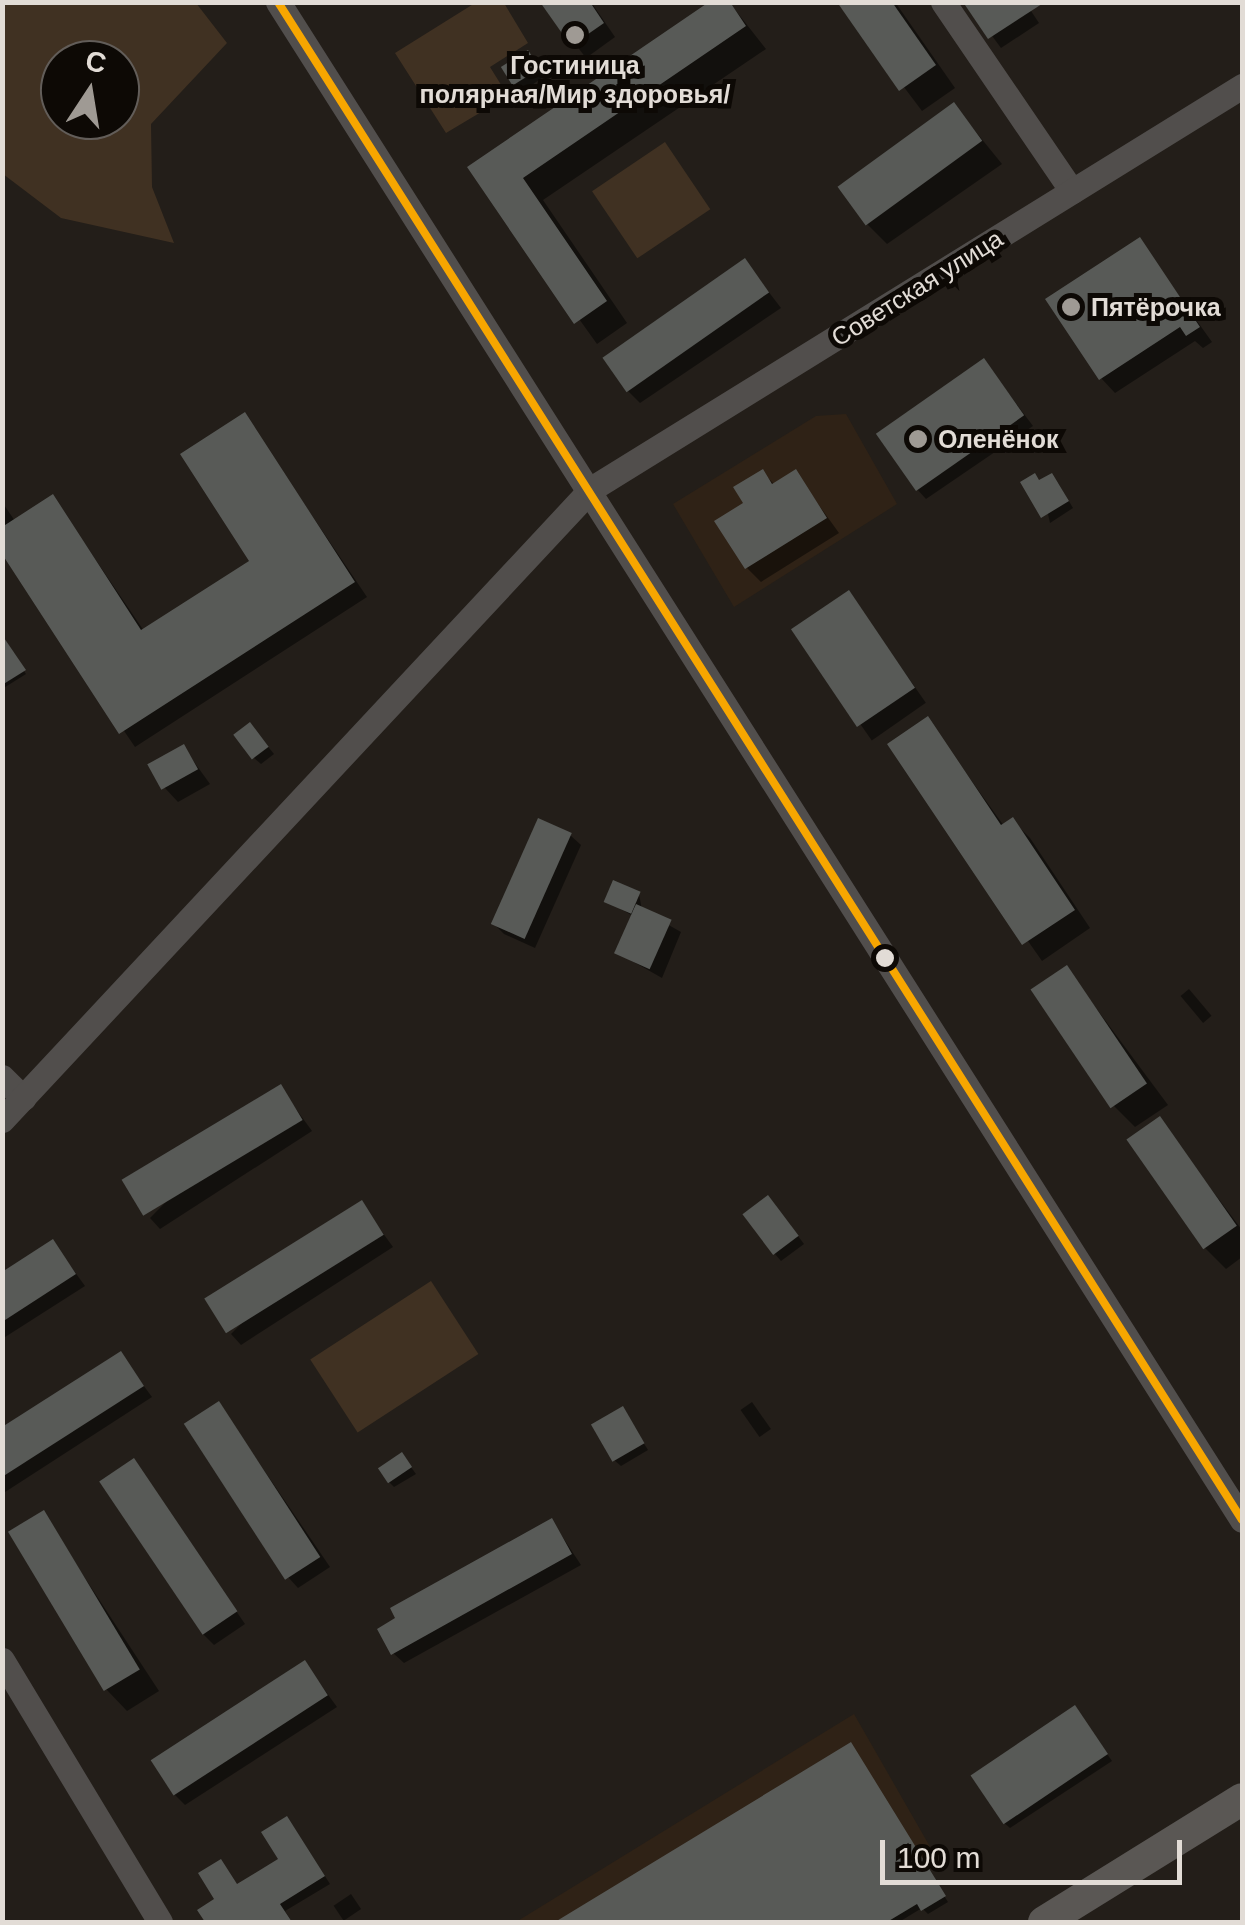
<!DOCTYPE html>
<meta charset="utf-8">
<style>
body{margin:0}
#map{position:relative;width:1245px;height:1925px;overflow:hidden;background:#231e19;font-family:Arial,sans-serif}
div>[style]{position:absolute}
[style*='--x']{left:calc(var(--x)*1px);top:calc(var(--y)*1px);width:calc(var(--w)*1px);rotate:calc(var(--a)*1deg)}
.built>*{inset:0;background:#2f2216}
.green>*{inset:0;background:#403122;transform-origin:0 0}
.shadow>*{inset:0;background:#0007;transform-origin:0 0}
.building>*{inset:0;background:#585a57;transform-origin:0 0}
.minor>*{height:25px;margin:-12.5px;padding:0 12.5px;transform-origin:12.5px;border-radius:12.5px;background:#514e4c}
.major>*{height:32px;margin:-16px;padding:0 16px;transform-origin:16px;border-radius:16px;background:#5a5754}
.bus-1>*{height:8px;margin:-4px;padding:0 4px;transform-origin:4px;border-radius:4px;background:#f7a600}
.dots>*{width:28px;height:28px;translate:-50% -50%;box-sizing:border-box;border:5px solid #0d0905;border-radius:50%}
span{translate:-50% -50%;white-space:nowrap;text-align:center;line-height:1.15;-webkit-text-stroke:10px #0d0905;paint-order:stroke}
.poi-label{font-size:25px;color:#e2dcd6;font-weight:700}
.left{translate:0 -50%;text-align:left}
.street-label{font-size:25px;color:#e2dcd6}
.frame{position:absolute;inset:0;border:5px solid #e2dcd6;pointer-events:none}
.north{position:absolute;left:40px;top:40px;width:100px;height:100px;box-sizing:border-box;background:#0d0905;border:2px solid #625d59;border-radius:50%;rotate:12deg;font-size:28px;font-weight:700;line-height:40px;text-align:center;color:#e2dcd6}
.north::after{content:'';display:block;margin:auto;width:35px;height:45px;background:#9f9a94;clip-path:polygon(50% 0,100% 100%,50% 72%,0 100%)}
.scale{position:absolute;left:880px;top:1840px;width:302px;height:45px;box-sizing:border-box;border:5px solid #e2dcd6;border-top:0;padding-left:12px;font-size:30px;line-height:35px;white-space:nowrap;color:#e2dcd6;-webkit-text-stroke:8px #0d0905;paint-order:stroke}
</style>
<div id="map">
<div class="built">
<div style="clip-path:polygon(846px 414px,897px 504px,734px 607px,673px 504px,816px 416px)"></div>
<div style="clip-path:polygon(854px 1714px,933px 1852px,821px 1922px,516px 1922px)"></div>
</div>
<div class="green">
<div style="clip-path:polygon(evenodd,2px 3px,196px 3px,227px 43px,151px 124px,152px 187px,174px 243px,61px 218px,3px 174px,2px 3px,120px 60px,120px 120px,60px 120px,60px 60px,120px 60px)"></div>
<div style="clip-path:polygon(475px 3px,504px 3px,528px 43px,490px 67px,508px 96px,446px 133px,395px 53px)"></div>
<div style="left:665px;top:142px;width:81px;height:88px;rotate:56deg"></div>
<div style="left:431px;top:1281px;width:87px;height:144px;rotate:57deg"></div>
</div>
<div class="shadow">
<div style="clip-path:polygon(543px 2px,591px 2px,615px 37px,586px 58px)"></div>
<div style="clip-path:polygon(729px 2px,766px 49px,543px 200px,627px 323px,597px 344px,471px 168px)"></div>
<div style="clip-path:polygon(840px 2px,895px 2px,955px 88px,922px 111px)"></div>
<div style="clip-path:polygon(967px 2px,1025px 2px,1039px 23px,1001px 48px)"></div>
<div style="clip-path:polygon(534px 60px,545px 76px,523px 91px,516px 84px)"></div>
<div style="clip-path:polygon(954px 105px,1002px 164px,887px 244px,866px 223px)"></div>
<div style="clip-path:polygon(1139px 240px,1212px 342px,1203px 348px,1195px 341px,1115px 393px,1101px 378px)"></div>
<div style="clip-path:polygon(745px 261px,781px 308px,640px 403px,626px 389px)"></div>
<div style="clip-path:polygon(984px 361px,1033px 426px,926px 499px,916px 488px)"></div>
<div style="clip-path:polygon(244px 415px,367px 597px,135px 747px,2px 552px,2px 502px,15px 521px,53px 497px,144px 631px,252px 561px)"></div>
<div style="clip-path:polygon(762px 472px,775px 485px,795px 472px,839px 533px,761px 582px,747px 568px)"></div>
<div style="clip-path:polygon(1041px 483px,1058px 483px,1073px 508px,1050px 523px)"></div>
<div style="left:849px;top:593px;width:134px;height:66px;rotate:55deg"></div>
<div style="clip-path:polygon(2px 641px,26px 674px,2px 689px)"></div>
<div style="clip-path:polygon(927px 719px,1004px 826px,1013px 821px,1030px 838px,1090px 928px,1042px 961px,890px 744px)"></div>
<div style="clip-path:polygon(256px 732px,274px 754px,261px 764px,254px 758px)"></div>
<div style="clip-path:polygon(184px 748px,210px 784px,178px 802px,164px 787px)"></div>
<div style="clip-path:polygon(570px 835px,581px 845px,535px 948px,504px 934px,493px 923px)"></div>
<div style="clip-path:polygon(639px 894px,642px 910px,681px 932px,662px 978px,618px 953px,633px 916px,607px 901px)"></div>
<div style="clip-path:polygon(1067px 969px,1168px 1105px,1135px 1127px,1114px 1106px)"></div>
<div style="left:1189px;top:989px;width:35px;height:11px;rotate:50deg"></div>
<div style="clip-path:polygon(280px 1087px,312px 1131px,160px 1229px,150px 1218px)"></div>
<div style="clip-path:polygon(1159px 1120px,1242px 1230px,1242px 1257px,1226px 1269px,1204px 1247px)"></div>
<div style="clip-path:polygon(361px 1203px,393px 1247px,241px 1345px,231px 1334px)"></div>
<div style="clip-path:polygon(774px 1204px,804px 1244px,781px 1261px,775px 1254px)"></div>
<div style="clip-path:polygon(53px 1242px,85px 1286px,2px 1339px,2px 1275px)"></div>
<div style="clip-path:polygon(120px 1354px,152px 1397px,2px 1494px,2px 1430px)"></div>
<div style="left:752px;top:1402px;width:33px;height:14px;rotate:55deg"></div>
<div style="clip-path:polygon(219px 1404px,330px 1567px,298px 1588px,288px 1577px)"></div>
<div style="clip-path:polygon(622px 1409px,648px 1450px,621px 1466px,614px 1460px)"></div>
<div style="clip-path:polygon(402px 1455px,416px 1474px,394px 1487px,388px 1481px)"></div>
<div style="clip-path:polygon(133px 1461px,245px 1624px,214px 1645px,203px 1634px)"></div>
<div style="clip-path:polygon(43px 1514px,159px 1691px,127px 1711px,106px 1689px)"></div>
<div style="clip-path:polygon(552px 1521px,581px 1565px,404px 1663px,393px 1653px,398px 1619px)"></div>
<div style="clip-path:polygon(305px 1663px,337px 1707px,185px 1805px,174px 1794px)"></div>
<div style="clip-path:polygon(1075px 1708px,1112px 1761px,1010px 1828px,1003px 1822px)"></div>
<div style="clip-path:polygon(850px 1745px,948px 1902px,928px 1914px,922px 1908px,899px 1922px,560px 1922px)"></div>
<div style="clip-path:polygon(293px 1826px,330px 1884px,285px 1911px,292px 1922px,206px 1922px,200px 1910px,282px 1859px)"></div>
<div style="left:351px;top:1894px;width:18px;height:21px;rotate:56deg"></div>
</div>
<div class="building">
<div style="clip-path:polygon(540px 2px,590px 2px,604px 23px,571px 46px)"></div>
<div style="clip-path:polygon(709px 2px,730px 2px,746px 26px,523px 178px,607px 301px,574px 324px,467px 167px)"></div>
<div style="clip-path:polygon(837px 2px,892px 2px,936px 65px,899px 91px)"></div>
<div style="clip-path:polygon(963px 2px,1045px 2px,988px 39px)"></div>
<div style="left:528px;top:50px;width:22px;height:32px;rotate:58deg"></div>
<div style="left:954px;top:102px;width:48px;height:144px;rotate:54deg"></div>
<div style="clip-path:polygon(1140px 237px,1200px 327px,1186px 336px,1180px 327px,1099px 380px,1045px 299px)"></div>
<div style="left:745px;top:258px;width:42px;height:174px;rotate:55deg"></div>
<div style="left:984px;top:358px;width:70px;height:132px;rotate:55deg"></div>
<div style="clip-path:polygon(245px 412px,355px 582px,119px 734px,2px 554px,2px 527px,53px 494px,141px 630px,249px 561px,180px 454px)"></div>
<div style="clip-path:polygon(763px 469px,772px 484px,796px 469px,827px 518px,745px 569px,714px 521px,743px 503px,733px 487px)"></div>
<div style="clip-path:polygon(1035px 473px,1039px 480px,1052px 473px,1069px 501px,1041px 518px,1020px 482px)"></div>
<div style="left:849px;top:590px;width:118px;height:70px;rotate:56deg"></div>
<div style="clip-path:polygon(2px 635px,26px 670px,2px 685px)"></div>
<div style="clip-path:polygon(928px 716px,1001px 825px,1013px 817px,1075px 910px,1022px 945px,887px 744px)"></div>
<div style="left:250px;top:722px;width:31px;height:21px;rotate:53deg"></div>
<div style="left:184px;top:744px;width:29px;height:42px;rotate:61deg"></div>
<div style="left:538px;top:818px;width:37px;height:116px;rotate:24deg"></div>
<div style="left:613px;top:880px;width:30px;height:24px;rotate:23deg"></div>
<div style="left:636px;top:904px;width:39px;height:54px;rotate:24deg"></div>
<div style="left:1067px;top:965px;width:143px;height:44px;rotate:56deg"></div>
<div style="left:281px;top:1084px;width:42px;height:186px;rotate:59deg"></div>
<div style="left:1160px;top:1116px;width:134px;height:41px;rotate:55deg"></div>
<div style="left:768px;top:1195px;width:51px;height:32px;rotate:53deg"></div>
<div style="left:362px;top:1200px;width:41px;height:186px;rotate:58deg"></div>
<div style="clip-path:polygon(53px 1239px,76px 1274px,2px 1322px,2px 1272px)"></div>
<div style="clip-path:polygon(121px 1351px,144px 1386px,2px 1477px,2px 1427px)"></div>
<div style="left:219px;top:1401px;width:186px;height:42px;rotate:57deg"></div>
<div style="left:623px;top:1406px;width:43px;height:37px;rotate:60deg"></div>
<div style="left:402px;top:1452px;width:18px;height:29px;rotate:56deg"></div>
<div style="left:134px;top:1458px;width:185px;height:42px;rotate:56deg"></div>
<div style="left:44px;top:1510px;width:186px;height:42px;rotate:59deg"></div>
<div style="clip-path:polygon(552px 1518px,572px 1554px,391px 1655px,377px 1629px,395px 1618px,390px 1608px)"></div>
<div style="left:305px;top:1660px;width:42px;height:184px;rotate:57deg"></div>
<div style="left:1075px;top:1705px;width:59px;height:126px;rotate:56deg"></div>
<div style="clip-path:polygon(851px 1742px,946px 1896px,921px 1911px,917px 1904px,887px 1922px,555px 1922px)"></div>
<div style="clip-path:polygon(287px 1816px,325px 1876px,280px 1904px,292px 1922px,205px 1922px,197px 1910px,214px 1899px,198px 1873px,221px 1859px,237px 1884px,278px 1859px,261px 1832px)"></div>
</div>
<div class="minor">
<div style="--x:278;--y:2;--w:1798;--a:57.58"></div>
<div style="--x:943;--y:2;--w:229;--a:55.7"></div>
<div style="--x:2;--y:1077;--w:30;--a:45"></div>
<div style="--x:2;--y:1120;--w:863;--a:-46.97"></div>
<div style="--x:591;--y:489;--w:766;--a:-31.76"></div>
<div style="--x:2;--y:1660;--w:306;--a:58.9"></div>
</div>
<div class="major">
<div style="--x:1044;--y:1922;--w:233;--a:-31.8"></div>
</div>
<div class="bus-1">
<div style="--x:278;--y:2;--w:1798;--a:57.58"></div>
</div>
<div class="dots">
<div style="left:575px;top:35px;background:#9f9a94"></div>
<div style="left:1071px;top:307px;background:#9f9a94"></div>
<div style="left:918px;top:439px;background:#9f9a94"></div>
<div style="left:885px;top:958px;background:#e2dcd6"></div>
</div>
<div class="poi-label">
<span style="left:575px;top:80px">Гостиница<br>полярная/Мир здоровья/</span>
<span class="left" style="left:1091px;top:307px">Пятёрочка</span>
<span class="left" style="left:938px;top:439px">Оленёнок</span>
</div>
<div class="street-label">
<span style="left:917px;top:288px;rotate:-32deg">Советская улица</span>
</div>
<div class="frame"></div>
<div class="north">С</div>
<div class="scale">100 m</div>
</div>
